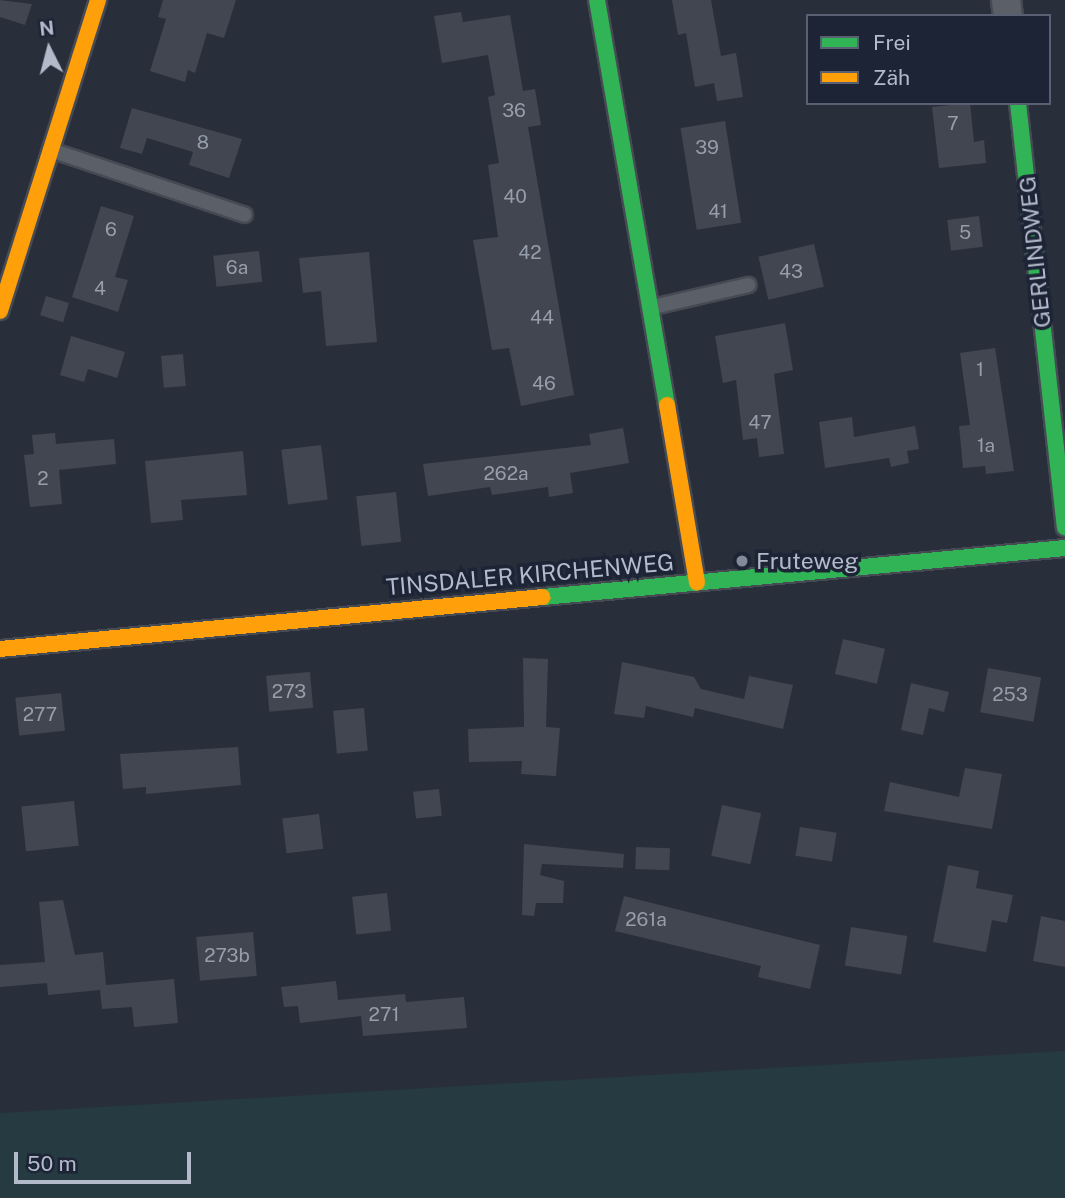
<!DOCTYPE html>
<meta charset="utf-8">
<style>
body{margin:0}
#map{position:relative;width:1065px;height:1198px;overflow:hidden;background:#292f3a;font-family:"Public Sans",sans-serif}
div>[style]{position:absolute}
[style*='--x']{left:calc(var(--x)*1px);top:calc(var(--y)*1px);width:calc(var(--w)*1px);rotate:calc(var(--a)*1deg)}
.green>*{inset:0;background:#253a41}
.building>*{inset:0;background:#414650;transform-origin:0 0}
.roads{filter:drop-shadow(2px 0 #464a53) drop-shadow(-2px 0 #464a53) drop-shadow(0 2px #464a53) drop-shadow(0 -2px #464a53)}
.lane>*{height:14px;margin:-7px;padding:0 7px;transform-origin:7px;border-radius:7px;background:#5a5f68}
.street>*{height:28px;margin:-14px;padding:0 14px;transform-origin:14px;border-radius:14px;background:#5a5f68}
.fast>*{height:16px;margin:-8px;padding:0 8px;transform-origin:8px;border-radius:8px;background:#30b455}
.slow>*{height:16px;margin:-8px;padding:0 8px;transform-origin:8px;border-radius:8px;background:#ff9f0a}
.dots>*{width:19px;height:19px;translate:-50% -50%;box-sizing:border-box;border:4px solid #1c2436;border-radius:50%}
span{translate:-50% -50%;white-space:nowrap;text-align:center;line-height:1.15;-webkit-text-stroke:7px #1c2436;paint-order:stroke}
.number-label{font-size:19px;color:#969eac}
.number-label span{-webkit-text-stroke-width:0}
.street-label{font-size:23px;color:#b3bbcb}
.poi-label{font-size:23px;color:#b3bbcb}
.left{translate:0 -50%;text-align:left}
.legend{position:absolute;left:806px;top:14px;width:245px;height:91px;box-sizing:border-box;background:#1c2436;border:2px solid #586072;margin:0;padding:9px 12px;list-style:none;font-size:21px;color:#b3bbcb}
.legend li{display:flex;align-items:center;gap:14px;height:35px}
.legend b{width:35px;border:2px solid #586072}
.north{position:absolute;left:14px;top:14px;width:70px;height:70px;-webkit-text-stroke:5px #1c2436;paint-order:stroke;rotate:354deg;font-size:19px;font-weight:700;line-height:28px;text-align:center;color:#b3bbcb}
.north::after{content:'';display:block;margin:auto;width:24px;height:32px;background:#b3bbcb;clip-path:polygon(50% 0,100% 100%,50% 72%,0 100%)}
.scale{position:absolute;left:14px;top:1152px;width:177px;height:32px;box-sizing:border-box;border:4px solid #b3bbcb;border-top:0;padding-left:9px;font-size:21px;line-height:24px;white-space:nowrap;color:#b3bbcb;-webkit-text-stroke:5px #1c2436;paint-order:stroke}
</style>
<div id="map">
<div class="green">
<div style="clip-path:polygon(1065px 1051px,1065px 1198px,0 1198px,0 1113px)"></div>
</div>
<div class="building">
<div style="clip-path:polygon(0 0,32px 4px,25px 25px,0 17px)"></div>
<div style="clip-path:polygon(163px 0,236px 0,224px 38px,207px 33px,195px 73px,188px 70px,185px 82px,150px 71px,166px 19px,158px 17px)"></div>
<div style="clip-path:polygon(672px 0,711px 0,721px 56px,736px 53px,743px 97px,717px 101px,714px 83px,695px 87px,686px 33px,678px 35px)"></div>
<div style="clip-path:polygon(461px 12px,463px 22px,510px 15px,523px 91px,535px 89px,541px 125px,528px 127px,574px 395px,521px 406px,509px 348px,492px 350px,473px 240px,498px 237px,488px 165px,499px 163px,488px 97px,495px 95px,488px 55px,442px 63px,434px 16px)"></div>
<div style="clip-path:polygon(970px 103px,974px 142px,984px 140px,986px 163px,939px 168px,932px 107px)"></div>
<div style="clip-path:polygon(132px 108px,242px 139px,229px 178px,189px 165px,193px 152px,147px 138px,142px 154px,120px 148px)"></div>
<div style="left:725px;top:121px;width:103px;height:45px;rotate:81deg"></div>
<div style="clip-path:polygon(101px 206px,134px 216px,115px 277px,128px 280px,118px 312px,72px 297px)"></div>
<div style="left:979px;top:216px;width:31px;height:32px;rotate:83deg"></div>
<div style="left:814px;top:244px;width:44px;height:57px;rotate:77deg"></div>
<div style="left:259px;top:251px;width:31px;height:46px;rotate:84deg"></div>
<div style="clip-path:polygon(369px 252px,377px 342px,326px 346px,321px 291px,303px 293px,299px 258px)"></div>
<div style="left:46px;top:296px;width:24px;height:20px;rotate:17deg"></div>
<div style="clip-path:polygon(785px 323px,793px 370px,774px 374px,784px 454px,759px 457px,757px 438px,743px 440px,736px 380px,723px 383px,715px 336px)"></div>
<div style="clip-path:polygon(71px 336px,125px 352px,117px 378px,88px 369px,84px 382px,60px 375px)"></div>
<div style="clip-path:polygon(995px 348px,1014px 471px,986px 474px,985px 466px,963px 468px,959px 426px,970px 425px,960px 353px)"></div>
<div style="left:183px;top:354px;width:32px;height:22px;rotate:85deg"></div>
<div style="clip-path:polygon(852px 417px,854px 437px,915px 426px,919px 449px,907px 451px,909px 463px,891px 467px,889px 458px,825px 468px,819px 422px)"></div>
<div style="clip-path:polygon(623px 428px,629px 463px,570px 473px,573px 493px,549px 497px,548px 487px,492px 495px,490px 487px,428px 496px,423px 464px,591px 445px,589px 434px)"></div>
<div style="clip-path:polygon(55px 433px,56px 444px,114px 439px,116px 464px,59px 470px,62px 504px,30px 507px,24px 455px,34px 454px,32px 435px)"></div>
<div style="left:321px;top:445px;width:55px;height:40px;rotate:83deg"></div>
<div style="clip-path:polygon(243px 451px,247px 495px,181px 500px,183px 520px,151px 523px,145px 461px)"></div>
<div style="left:396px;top:492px;width:50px;height:40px;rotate:84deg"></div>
<div style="left:843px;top:639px;width:43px;height:36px;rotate:13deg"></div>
<div style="clip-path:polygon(523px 658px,548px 659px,546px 727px,560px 728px,556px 776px,521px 774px,522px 761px,469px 762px,468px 729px,524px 727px)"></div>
<div style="clip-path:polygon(622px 662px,694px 677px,701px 689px,744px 699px,749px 676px,793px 685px,783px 729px,695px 708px,693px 717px,646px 706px,644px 718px,614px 714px)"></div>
<div style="left:988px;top:668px;width:54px;height:45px;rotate:10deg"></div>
<div style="left:310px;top:672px;width:36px;height:44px;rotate:85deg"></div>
<div style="clip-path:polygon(911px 683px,949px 692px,944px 712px,929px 708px,923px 735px,901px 730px)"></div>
<div style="left:61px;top:693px;width:38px;height:46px;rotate:84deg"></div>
<div style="left:364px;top:708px;width:43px;height:31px;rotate:85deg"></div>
<div style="clip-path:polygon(238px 747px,241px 785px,146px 794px,146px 787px,123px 789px,120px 754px)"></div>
<div style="clip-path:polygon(965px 768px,1002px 774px,992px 829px,884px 811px,890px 782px,959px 797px)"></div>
<div style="left:439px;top:789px;width:27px;height:26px;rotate:84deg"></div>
<div style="left:74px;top:801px;width:45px;height:53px;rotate:84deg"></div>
<div style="left:722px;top:805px;width:40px;height:52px;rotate:12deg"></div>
<div style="left:319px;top:814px;width:35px;height:37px;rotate:83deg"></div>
<div style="left:800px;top:827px;width:37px;height:29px;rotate:9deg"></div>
<div style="clip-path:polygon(524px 844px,624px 854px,623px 868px,542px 864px,540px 875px,564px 881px,563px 903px,536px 903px,534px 916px,522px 915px)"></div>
<div style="left:636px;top:847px;width:34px;height:22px;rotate:2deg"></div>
<div style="clip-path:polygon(948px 865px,979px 871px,976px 888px,1013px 895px,1007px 923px,992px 920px,986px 952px,933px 942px)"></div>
<div style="left:387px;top:893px;width:38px;height:35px;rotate:84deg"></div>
<div style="clip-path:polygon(624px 896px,820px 945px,810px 989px,758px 977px,761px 966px,615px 931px)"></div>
<div style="clip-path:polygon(63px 900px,75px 955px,103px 952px,106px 985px,174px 979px,178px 1023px,134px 1027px,132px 1007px,102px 1009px,100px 990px,48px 995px,47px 983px,0 987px,0 965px,45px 962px,39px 902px)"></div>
<div style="clip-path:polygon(1041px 916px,1065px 921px,1065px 967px,1033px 961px)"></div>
<div style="left:851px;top:927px;width:57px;height:39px;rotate:9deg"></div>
<div style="left:253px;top:932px;width:44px;height:57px;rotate:85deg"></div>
<div style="clip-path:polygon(336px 981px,338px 1000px,405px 994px,406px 1002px,464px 997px,467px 1028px,363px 1036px,361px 1016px,300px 1023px,298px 1006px,284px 1007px,281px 987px)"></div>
</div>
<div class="roads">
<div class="lane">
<div style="--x:54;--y:151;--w:201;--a:18.5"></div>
<div style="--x:653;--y:307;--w:98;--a:-13"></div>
</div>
<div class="street">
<div style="--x:1006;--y:0;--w:16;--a:83"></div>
</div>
<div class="fast">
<div style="--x:597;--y:0;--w:411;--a:80.2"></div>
<div style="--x:1018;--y:103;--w:427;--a:83.7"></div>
<div style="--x:543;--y:597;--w:524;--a:-5.36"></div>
</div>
<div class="slow">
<div style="--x:0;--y:311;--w:326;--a:-72.5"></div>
<div style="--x:667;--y:405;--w:180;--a:80.4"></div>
<div style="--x:0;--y:649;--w:545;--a:-5.47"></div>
</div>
</div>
<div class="dots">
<div style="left:742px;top:561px;background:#838a98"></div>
</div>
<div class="number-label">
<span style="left:514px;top:111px">36</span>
<span style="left:953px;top:124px">7</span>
<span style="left:203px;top:143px">8</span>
<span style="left:707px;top:148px">39</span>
<span style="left:515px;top:197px">40</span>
<span style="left:718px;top:212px">41</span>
<span style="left:111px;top:230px">6</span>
<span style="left:965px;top:233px">5</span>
<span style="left:530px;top:253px">42</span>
<span style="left:237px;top:268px">6a</span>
<span style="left:791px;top:272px">43</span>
<span style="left:100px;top:289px">4</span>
<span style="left:542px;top:318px">44</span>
<span style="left:980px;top:370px">1</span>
<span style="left:544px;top:384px">46</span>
<span style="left:760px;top:423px">47</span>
<span style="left:986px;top:446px">1a</span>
<span style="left:506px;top:474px">262a</span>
<span style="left:43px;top:479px">2</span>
<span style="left:289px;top:692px">273</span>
<span style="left:1010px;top:695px">253</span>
<span style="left:40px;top:715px">277</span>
<span style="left:646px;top:920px">261a</span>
<span style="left:227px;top:956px">273b</span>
<span style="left:384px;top:1015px">271</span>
</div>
<div class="street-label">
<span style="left:1035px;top:252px;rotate:-96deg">GERLINDWEG</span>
<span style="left:530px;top:575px;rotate:-5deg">TINSDALER KIRCHENWEG</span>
</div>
<div class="poi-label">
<span class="left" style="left:756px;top:561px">Fruteweg</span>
</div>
<ul class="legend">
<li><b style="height:9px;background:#30b455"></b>Frei</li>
<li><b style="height:9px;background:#ff9f0a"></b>Zäh</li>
</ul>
<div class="north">N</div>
<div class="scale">50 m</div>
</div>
